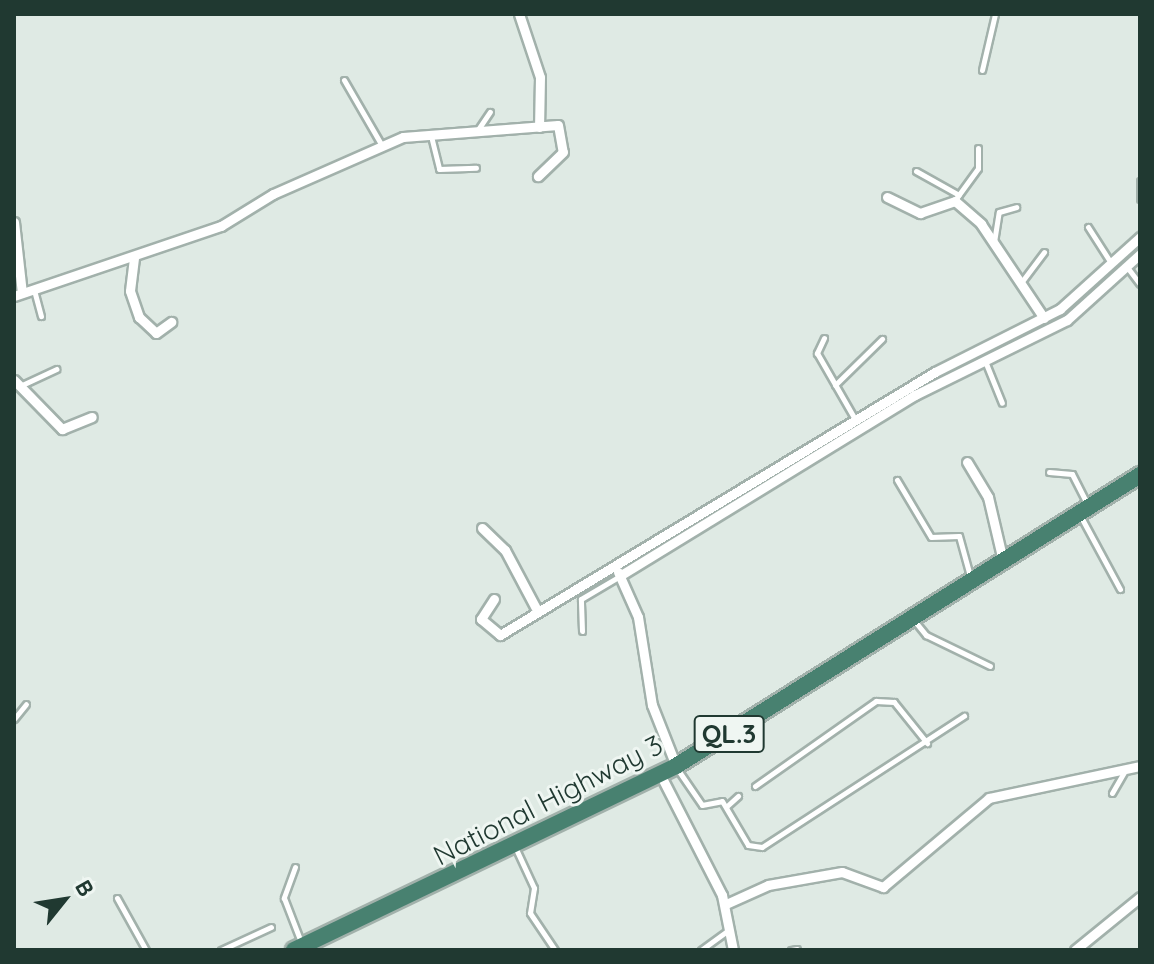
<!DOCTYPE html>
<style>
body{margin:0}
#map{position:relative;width:1154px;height:964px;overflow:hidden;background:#dfeae4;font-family:Quicksand,sans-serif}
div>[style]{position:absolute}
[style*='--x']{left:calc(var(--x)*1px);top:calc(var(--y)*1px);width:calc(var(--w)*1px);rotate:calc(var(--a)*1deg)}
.roads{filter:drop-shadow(2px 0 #a2b1ab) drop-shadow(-2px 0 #a2b1ab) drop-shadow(0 2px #a2b1ab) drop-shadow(0 -2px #a2b1ab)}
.service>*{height:5px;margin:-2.5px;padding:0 2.5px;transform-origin:2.5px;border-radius:2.5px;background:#fff}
.minor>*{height:9px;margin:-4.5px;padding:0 4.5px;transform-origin:4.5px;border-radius:4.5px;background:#fff}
.trunk>*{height:16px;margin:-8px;padding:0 8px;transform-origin:8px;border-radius:8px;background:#488170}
span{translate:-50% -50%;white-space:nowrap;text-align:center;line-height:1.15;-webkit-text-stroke:6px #eff6f2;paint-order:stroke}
.shield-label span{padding:2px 6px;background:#eff6f2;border:2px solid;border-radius:6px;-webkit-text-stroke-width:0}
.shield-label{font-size:26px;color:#203931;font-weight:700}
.street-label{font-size:28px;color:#203931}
.frame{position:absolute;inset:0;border:16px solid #203931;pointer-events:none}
.north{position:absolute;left:24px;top:860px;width:80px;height:80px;-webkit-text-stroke:6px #eff6f2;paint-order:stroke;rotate:60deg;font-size:22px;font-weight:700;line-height:32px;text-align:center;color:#203931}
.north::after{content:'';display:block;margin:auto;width:28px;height:36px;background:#203931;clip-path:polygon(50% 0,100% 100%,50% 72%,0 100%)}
</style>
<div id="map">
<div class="roads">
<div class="service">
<div style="--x:982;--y:70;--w:57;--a:-76.9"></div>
<div style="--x:344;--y:80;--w:74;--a:60"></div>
<div style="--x:477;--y:131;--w:23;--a:-56"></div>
<div style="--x:431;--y:136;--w:34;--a:76"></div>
<div style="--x:439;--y:169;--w:37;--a:-2"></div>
<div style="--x:916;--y:171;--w:49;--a:29.2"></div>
<div style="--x:1140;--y:181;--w:18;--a:90"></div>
<div style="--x:955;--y:200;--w:39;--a:-54"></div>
<div style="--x:978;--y:168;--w:20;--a:-90"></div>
<div style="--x:1088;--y:227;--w:43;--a:57.4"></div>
<div style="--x:994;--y:242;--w:30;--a:-81"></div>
<div style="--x:999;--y:212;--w:18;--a:-16"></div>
<div style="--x:1127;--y:267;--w:21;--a:53"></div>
<div style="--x:1020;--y:284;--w:40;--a:-53"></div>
<div style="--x:34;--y:290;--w:27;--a:75"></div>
<div style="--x:824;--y:338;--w:17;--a:115"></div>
<div style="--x:817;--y:353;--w:76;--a:60.1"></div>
<div style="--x:985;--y:361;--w:45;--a:68"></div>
<div style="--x:22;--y:385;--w:38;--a:-25"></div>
<div style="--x:835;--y:385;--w:66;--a:-44.4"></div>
<div style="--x:1049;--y:472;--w:23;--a:5"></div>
<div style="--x:1072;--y:474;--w:34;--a:63"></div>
<div style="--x:897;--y:480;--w:66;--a:59.2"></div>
<div style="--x:931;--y:537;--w:28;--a:-2"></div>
<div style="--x:959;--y:536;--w:41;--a:74.6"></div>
<div style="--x:1081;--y:517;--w:82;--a:61.6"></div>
<div style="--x:913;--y:619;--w:21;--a:51"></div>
<div style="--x:926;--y:635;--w:71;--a:25.8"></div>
<div style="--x:582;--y:631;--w:32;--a:-92"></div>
<div style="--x:581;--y:599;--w:45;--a:-30.5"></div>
<div style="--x:14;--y:719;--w:19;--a:-51"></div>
<div style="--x:678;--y:770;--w:42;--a:55.6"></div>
<div style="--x:702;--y:805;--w:20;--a:-11"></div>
<div style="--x:722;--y:801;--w:51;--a:59.4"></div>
<div style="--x:748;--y:845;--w:14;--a:8"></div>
<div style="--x:762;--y:847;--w:241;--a:-33"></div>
<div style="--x:755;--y:786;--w:148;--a:-35.1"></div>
<div style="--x:876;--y:701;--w:18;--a:3"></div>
<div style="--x:894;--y:702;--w:53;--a:51.2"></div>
<div style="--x:1112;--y:793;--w:28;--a:-60"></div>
<div style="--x:727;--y:806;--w:15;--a:-42"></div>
<div style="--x:516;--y:849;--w:43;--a:65.2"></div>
<div style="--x:534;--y:888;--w:25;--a:99"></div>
<div style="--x:530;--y:913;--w:45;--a:56"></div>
<div style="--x:295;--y:867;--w:33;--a:110"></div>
<div style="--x:284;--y:898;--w:47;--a:68.9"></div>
<div style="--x:117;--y:898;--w:60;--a:60.9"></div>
<div style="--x:221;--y:950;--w:55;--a:-24.7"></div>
<div style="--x:701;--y:950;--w:34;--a:-36"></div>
<div style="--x:791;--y:950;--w:6;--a:-9"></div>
</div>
<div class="minor">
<div style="--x:519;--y:14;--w:66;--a:71.6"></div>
<div style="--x:540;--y:77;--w:50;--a:91.1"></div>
<div style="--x:887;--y:197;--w:37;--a:26"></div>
<div style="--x:920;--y:213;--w:37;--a:-19"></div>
<div style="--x:955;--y:201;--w:35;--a:41"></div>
<div style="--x:981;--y:224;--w:113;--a:56.2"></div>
<div style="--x:14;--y:222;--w:71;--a:83.6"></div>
<div style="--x:134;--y:258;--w:33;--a:97"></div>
<div style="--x:130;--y:291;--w:28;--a:71"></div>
<div style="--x:139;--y:317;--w:23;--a:43"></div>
<div style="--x:156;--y:333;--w:19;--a:-36"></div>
<div style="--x:14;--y:296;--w:219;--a:-18.7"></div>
<div style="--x:221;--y:226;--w:61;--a:-31.6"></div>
<div style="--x:273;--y:194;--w:142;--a:-23.7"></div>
<div style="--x:403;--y:137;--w:155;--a:-4.4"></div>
<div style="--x:558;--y:125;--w:27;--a:80"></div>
<div style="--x:563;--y:152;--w:35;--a:136"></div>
<div style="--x:14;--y:380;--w:69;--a:45.6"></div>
<div style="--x:62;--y:429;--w:32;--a:-22"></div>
<div style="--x:967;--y:462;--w:41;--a:59"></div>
<div style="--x:988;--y:497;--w:66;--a:76.8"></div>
<div style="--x:482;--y:528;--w:32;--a:44"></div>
<div style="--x:505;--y:550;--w:70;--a:62"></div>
<div style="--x:618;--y:572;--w:49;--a:66"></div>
<div style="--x:638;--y:617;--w:89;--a:81"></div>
<div style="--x:652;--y:705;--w:66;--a:68.5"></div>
<div style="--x:621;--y:575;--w:345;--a:-31.5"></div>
<div style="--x:915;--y:395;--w:169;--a:-26.3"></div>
<div style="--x:1067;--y:320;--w:98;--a:-42.1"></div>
<div style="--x:494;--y:599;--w:24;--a:123"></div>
<div style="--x:481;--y:619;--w:25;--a:40"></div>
<div style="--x:500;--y:635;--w:508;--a:-31.16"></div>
<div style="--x:935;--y:372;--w:140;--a:-26.7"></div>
<div style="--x:1060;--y:309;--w:108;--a:-42"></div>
<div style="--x:660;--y:774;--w:136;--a:62.9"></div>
<div style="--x:722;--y:895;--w:56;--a:78.7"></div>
<div style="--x:726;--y:904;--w:46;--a:-24.3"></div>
<div style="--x:768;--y:885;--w:75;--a:-10"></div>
<div style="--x:842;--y:872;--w:44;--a:20.1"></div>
<div style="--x:883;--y:887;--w:138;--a:-40"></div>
<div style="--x:989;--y:798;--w:154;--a:-12"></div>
<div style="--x:1075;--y:950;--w:84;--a:-39.2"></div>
</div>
<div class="trunk">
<div style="--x:294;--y:950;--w:424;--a:-25.7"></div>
<div style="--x:676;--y:766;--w:548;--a:-32.09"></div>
</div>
</div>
<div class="shield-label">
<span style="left:729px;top:734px">QL.3</span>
</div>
<div class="street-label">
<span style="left:548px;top:800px;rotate:-27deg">National Highway 3</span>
</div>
<div class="frame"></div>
<div class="north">B</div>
</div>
